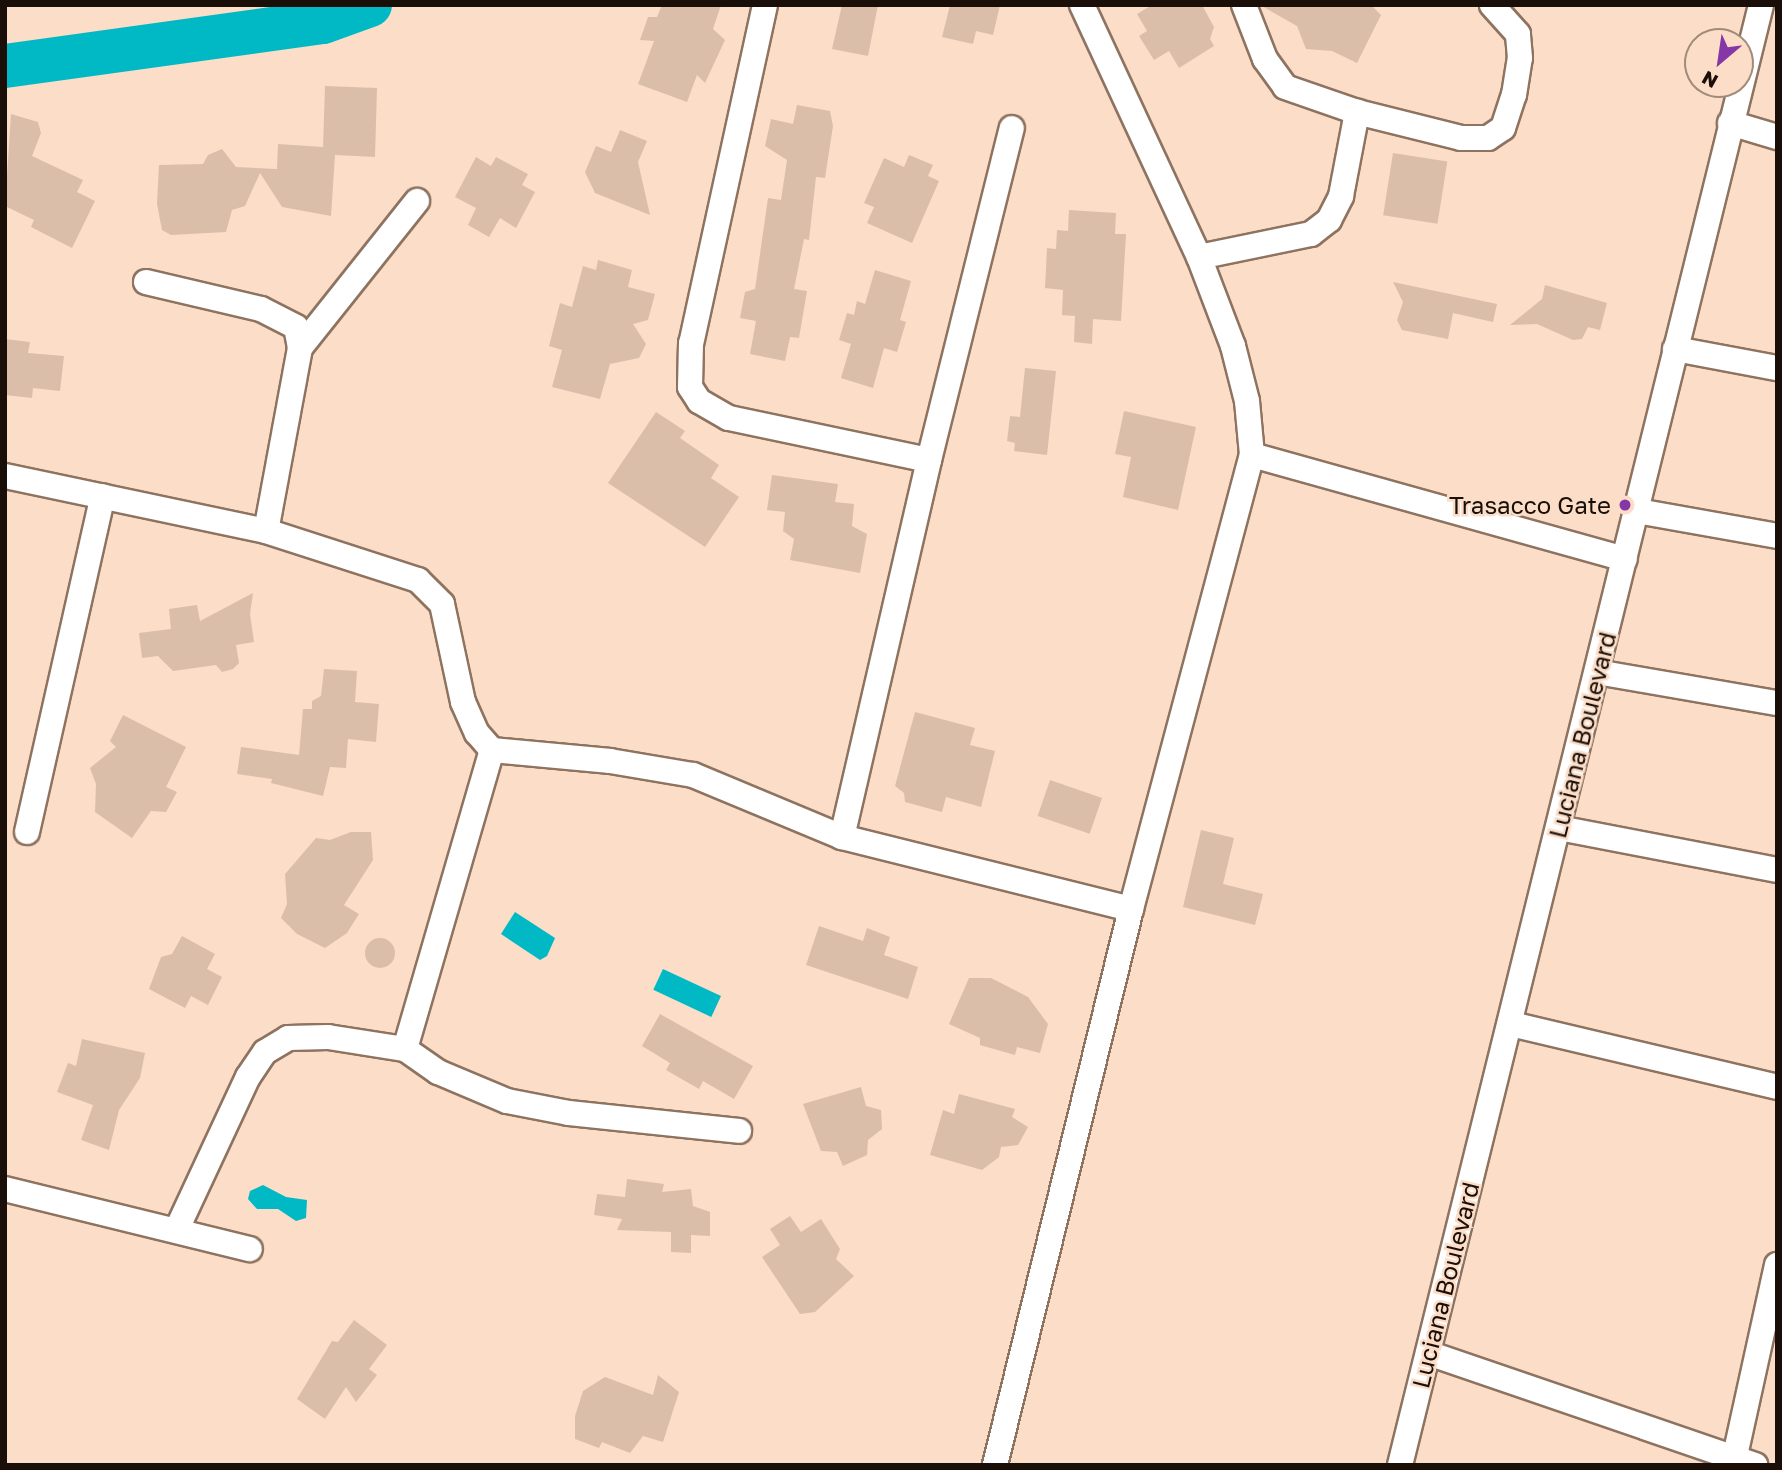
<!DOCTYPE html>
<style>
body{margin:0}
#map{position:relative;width:1782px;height:1470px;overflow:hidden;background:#fbddc8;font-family:"Golos Text",sans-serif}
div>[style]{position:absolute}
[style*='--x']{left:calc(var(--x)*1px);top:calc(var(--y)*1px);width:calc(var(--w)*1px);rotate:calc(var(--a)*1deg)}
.water>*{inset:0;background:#01b9c5;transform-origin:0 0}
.river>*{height:44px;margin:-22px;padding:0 22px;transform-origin:22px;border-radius:22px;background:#01b9c5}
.building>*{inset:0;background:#dbbeaa;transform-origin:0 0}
.round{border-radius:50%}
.roads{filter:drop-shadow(2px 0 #8d7360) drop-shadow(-2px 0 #8d7360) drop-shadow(0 2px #8d7360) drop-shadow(0 -2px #8d7360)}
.minor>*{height:24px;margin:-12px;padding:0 12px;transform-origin:12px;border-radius:12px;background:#fff}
.dots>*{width:19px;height:19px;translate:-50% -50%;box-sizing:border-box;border:4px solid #fbddc8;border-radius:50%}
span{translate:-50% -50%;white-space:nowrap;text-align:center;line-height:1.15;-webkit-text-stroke:5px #fbddc8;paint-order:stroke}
.poi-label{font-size:24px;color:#190f08}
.right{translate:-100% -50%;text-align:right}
.street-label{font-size:24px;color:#190f08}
.frame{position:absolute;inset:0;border:7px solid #190f08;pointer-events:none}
.north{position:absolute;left:1684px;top:28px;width:70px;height:70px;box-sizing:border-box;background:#fbddc8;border:2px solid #a18b7b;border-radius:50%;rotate:209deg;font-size:19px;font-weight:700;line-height:28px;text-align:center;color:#190f08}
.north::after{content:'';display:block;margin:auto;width:24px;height:32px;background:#8537a8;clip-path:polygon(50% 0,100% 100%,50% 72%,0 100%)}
</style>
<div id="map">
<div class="water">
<div style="clip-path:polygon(515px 912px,555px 938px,547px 956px,540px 960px,501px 934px)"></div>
<div style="left:663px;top:969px;width:64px;height:23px;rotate:25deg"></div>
<div style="clip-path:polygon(263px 1185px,286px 1197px,307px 1200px,306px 1218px,296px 1221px,278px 1209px,257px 1209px,248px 1199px,250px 1191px)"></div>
</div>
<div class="river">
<div style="--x:5;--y:66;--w:321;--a:-7.9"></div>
<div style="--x:323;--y:22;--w:50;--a:-19.9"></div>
</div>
<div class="building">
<div style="clip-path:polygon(662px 5px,721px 5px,713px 29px,725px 40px,705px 83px,697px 75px,687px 102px,638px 84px,654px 41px,640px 40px,648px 17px,657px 17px)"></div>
<div style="clip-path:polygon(842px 5px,878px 5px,868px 56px,832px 49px)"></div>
<div style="clip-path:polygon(950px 5px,1000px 5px,993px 35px,976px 31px,973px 44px,942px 37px)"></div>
<div style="clip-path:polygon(1152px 5px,1202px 5px,1214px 27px,1210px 39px,1214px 46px,1179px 68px,1169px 51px,1154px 60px,1139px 36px,1147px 31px,1137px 14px)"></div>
<div style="clip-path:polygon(1260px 5px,1371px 5px,1381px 15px,1357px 63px,1332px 51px,1306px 49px,1297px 26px)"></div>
<div style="clip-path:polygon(325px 86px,377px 88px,375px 157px,335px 155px,331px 216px,282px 207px,260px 173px,245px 206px,232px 210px,226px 232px,171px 235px,162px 230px,157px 204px,159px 165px,203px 164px,208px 155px,222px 149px,236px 167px,277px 169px,278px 144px,323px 147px)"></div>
<div style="clip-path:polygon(797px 105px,830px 111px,833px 126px,825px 178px,816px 177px,809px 240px,804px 239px,794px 289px,807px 291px,799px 338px,790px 337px,785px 361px,750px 354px,756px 321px,740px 318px,745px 292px,755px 289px,768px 198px,781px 200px,787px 160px,765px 146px,771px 119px,793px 124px)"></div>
<div style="clip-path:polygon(11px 114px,38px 122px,41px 133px,32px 156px,83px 180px,77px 192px,95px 201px,72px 248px,31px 227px,34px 220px,5px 206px)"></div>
<div style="clip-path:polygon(620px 130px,647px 141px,638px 162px,650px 215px,595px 193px,585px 172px,596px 146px,611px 152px)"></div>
<div style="left:1393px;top:153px;width:55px;height:63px;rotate:9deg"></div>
<div style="clip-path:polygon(909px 155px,933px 165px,928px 176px,939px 181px,912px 243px,867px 223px,874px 207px,864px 203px,884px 158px,904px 167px)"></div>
<div style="clip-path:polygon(476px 157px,491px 166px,496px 157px,528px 174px,522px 185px,535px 192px,516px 228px,500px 218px,489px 237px,468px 225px,476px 208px,455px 197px)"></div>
<div style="clip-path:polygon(1069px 210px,1116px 213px,1115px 234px,1126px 234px,1121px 321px,1093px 319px,1092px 344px,1074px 342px,1075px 316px,1062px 315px,1063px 290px,1045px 288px,1047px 248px,1056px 249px,1057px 230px,1068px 231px)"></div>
<div style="clip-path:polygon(598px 260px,632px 270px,628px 287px,655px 294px,648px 320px,633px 324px,646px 344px,639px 358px,610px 364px,600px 399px,552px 387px,562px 350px,549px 346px,560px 303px,572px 307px,583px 266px,596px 270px)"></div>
<div style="clip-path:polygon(875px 270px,911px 281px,900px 320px,906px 322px,897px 352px,884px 348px,873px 388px,841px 378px,851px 344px,839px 340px,847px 313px,854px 315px,857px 301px,865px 304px)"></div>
<div style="clip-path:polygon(1393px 282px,1497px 304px,1493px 322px,1453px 313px,1448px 339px,1402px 330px,1397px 320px,1403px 302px)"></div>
<div style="clip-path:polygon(1545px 285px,1607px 303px,1600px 330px,1588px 327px,1582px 339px,1573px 340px,1537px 324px,1510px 325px,1542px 299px)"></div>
<div style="clip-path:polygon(5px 339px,30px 342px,28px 353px,64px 356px,60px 391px,33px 388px,32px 398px,5px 395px)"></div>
<div style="clip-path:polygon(1025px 368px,1056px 371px,1047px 455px,1014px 451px,1015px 443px,1007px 441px,1010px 416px,1020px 417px)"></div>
<div style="clip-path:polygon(1124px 411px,1196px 427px,1178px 510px,1123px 497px,1131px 457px,1115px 454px)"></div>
<div style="clip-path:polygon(656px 412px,685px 431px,680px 438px,719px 465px,711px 478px,739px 497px,705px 547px,608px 483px)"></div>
<div style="clip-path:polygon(772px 475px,838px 484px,835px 502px,854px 504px,852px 526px,867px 534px,860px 573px,790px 560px,794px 539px,783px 531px,785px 512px,767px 510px)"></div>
<div style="clip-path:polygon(253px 593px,250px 614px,254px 642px,236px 645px,239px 663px,233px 669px,222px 672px,216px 665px,173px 671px,158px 656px,142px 658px,139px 633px,171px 629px,169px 609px,197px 605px,200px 621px)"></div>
<div style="clip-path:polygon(324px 669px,357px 671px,355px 702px,379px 704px,376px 742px,348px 739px,346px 768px,330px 767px,323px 796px,271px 783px,272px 779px,237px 774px,241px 747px,299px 755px,303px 709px,312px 709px,312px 701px,321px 696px)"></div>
<div style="clip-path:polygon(915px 712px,975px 728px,970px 745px,995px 751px,981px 807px,946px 797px,942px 812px,905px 802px,904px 793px,895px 786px)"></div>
<div style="clip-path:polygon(123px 715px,186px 747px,166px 787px,177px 792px,166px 812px,151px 811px,132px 838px,95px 812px,96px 784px,90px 768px,116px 747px,110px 741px)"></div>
<div style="left:1050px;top:780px;width:55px;height:38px;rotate:19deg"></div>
<div style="clip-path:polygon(1201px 830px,1234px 838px,1223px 884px,1263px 894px,1255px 925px,1183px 907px)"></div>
<div style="clip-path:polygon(351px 832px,371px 832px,373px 860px,344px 905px,359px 914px,347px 933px,325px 948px,297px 934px,281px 918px,287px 904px,285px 874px,316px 838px,330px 840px)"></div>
<div style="clip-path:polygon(819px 926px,863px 941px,867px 928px,890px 937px,884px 955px,918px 967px,908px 999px,806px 965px)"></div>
<div style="clip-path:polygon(182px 936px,215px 954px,207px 969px,222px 977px,208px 1005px,191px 996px,185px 1008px,149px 989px,161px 957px,172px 954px)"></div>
<div class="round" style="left:365px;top:938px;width:30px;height:30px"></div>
<div style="clip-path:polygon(969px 978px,991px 978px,1028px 997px,1048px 1024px,1040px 1053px,1017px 1047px,1015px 1055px,980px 1045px,980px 1038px,949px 1024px)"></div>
<div style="clip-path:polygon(660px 1014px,753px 1066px,734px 1099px,703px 1081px,699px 1089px,666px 1070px,670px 1063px,642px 1046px)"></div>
<div style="clip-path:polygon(82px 1039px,145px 1053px,140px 1078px,119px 1110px,109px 1150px,81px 1140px,93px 1105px,57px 1092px,68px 1063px,76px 1066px)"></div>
<div style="clip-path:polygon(861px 1087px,866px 1106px,881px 1110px,882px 1129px,868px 1140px,867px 1155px,843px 1166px,837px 1152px,821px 1151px,803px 1104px)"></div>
<div style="clip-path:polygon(959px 1094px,1015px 1109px,1012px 1117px,1028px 1127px,1018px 1145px,1001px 1147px,999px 1157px,982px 1170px,930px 1155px,943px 1110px,954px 1114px)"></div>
<div style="clip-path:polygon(627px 1179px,664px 1184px,662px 1192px,691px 1189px,693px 1206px,710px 1212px,710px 1236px,691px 1235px,691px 1253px,671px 1252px,671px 1232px,617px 1230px,622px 1219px,594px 1215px,597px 1194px,625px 1197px)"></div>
<div style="clip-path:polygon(790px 1216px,801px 1232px,821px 1219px,840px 1249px,836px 1259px,854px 1276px,815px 1312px,800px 1314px,762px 1257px,780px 1245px,770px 1229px)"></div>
<div style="clip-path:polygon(354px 1320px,387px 1345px,369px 1369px,377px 1375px,356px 1402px,346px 1387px,325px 1419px,297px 1399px,332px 1341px,338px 1342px)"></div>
<div style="clip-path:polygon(658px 1375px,679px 1392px,663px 1442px,643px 1436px,630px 1453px,602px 1442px,599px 1448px,575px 1439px,575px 1416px,583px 1391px,605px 1377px,653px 1395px)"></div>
</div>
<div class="roads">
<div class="minor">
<div style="--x:765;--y:5;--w:346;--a:102.3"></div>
<div style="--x:691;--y:343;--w:44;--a:91.3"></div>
<div style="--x:690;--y:387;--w:17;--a:57"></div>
<div style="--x:699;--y:401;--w:34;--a:30"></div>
<div style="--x:729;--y:418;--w:204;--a:11.9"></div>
<div style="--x:1244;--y:5;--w:58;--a:68.7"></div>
<div style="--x:1265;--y:59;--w:34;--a:54"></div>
<div style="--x:1285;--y:87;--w:76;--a:19.1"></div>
<div style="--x:1357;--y:112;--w:107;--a:14"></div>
<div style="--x:1461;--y:138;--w:27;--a:0"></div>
<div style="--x:1488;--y:138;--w:18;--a:-34"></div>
<div style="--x:1503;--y:128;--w:35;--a:-72"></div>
<div style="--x:1514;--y:95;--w:37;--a:-81"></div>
<div style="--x:1520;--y:58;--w:24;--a:-95"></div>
<div style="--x:1518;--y:34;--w:39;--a:-132"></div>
<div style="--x:1730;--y:123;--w:49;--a:16.6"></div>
<div style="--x:1199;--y:257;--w:114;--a:-11.6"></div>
<div style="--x:1311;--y:234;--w:23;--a:-38"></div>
<div style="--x:1329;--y:220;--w:27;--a:-63"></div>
<div style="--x:1341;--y:196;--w:86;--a:-79.2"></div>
<div style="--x:146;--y:282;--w:118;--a:13.2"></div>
<div style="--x:261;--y:309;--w:39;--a:27"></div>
<div style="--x:296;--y:327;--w:21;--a:79"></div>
<div style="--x:300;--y:348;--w:186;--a:100.5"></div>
<div style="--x:300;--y:348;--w:188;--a:-51.5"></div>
<div style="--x:1675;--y:349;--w:104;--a:10.6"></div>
<div style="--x:1252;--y:455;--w:387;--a:15.6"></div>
<div style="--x:5;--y:476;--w:267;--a:11.9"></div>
<div style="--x:266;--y:531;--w:160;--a:17.9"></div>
<div style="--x:418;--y:580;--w:34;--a:45"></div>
<div style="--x:442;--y:604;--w:100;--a:77.9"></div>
<div style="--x:463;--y:702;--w:34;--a:66"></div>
<div style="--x:477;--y:733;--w:23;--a:49"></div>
<div style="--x:492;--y:750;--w:119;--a:5.3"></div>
<div style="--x:610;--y:761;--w:84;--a:9.6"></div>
<div style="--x:693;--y:775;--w:161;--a:22.6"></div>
<div style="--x:842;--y:837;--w:298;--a:14"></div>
<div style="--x:1637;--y:511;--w:142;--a:10.1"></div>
<div style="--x:1597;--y:672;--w:183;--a:9.8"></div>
<div style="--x:1559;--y:828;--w:222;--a:10.9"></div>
<div style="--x:27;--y:832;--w:344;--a:-77.3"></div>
<div style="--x:842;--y:837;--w:387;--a:-77"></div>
<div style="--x:929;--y:460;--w:342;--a:-76"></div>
<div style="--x:1511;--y:1024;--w:273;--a:13.3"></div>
<div style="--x:405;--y:1049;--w:311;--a:-73.8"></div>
<div style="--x:5;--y:1189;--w:252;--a:13.8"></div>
<div style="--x:177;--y:1229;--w:168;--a:-65"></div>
<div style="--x:248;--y:1077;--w:30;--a:-56"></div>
<div style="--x:265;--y:1052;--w:27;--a:-31"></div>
<div style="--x:288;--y:1038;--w:40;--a:-1.4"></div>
<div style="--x:328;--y:1037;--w:78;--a:8.9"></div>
<div style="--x:405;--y:1049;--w:40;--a:34.9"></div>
<div style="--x:438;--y:1072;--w:75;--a:22.8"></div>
<div style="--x:507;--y:1101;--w:63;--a:11"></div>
<div style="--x:569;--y:1113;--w:171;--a:6"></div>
<div style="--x:1428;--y:1353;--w:346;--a:18.9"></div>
<div style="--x:995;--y:1465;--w:572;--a:-76.26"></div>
<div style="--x:1131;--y:909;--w:470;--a:-75.1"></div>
<div style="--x:1252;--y:455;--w:54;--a:-95.3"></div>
<div style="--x:1247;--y:401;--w:57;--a:-104.3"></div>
<div style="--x:1233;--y:346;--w:95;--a:-110.9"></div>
<div style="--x:1199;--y:257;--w:278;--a:-114.9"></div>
<div style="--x:1400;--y:1465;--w:1504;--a:-76.11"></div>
<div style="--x:1733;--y:1465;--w:205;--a:-77.6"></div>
</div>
</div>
<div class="dots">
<div style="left:1625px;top:505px;background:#8537a8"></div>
</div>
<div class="poi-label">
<span class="right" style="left:1611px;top:505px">Trasacco Gate</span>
</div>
<div class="street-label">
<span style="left:1582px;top:735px;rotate:-76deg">Luciana Boulevard</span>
<span style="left:1445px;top:1285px;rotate:-76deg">Luciana Boulevard</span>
</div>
<div class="frame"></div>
<div class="north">N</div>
</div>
